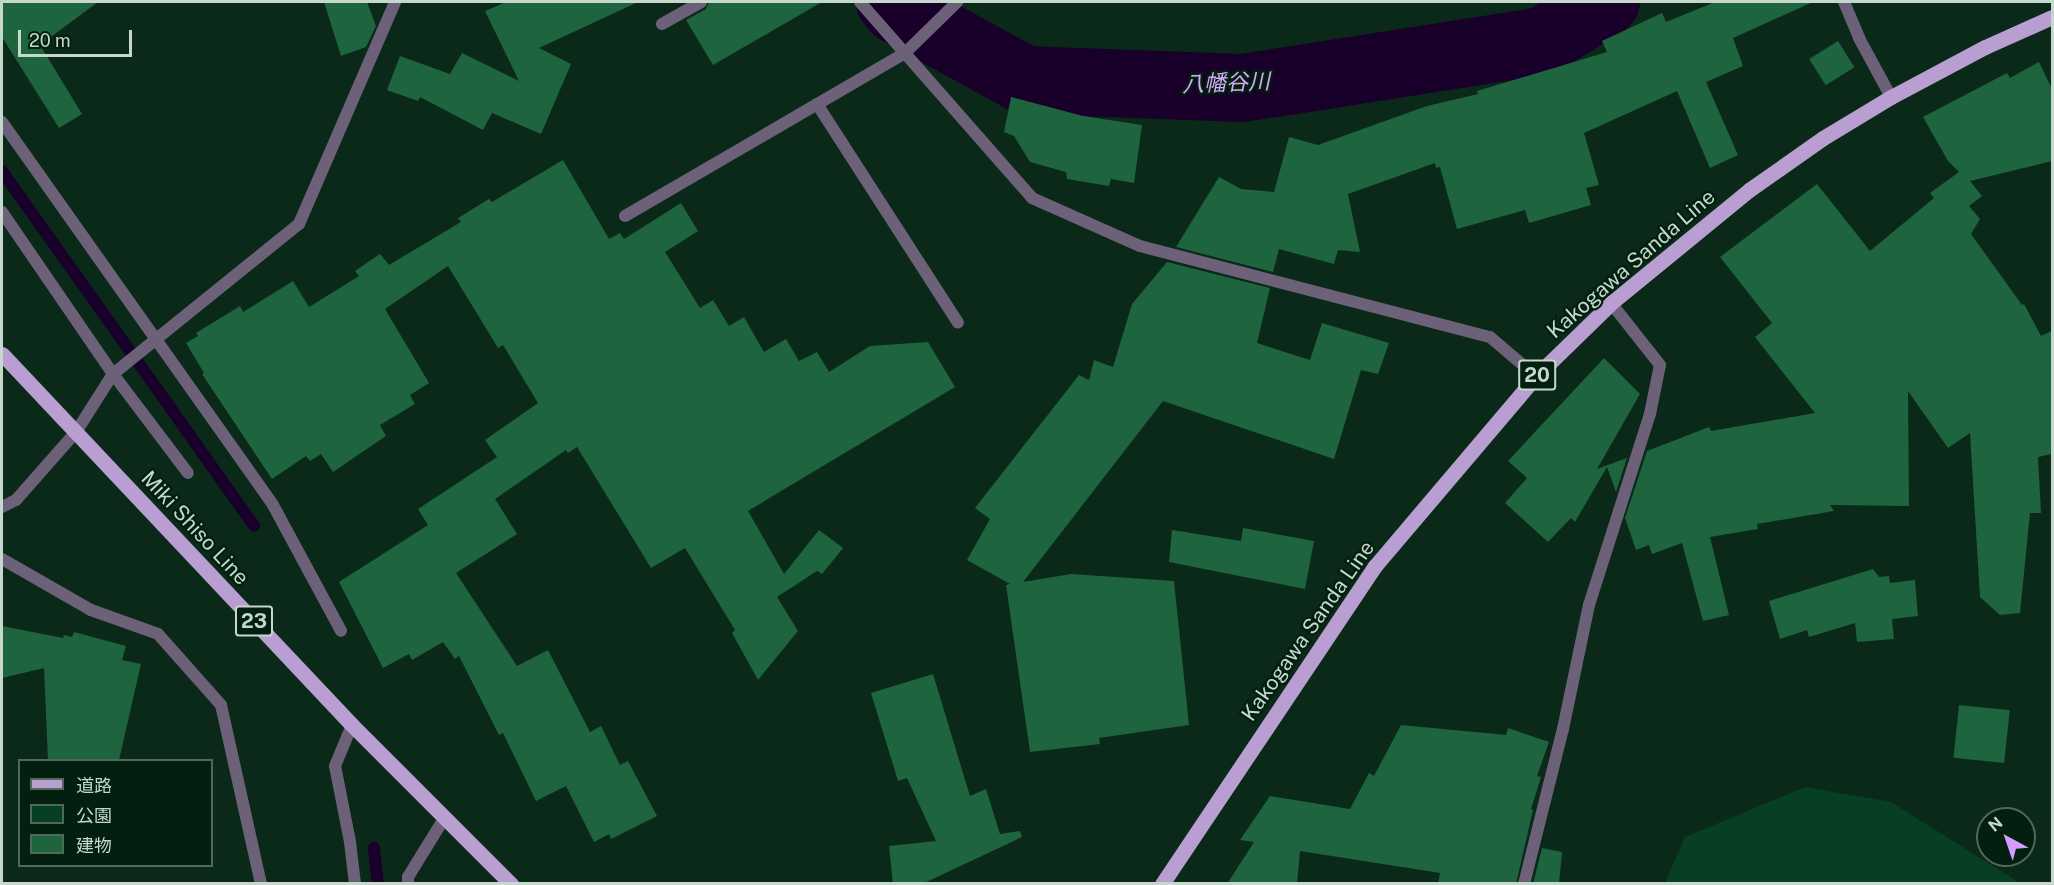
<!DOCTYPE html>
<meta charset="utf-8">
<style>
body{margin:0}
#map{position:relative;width:2054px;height:885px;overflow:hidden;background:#0b2919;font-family:"Public Sans","Noto Sans JP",sans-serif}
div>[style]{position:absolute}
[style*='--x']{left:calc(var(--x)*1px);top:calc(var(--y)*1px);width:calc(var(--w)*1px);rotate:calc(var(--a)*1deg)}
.green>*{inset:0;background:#063f24}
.stream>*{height:12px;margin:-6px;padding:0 6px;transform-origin:6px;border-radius:6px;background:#18002a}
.river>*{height:68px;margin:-34px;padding:0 34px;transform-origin:34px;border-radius:34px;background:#18002a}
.building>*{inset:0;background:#1d643f;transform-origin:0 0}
.street>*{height:12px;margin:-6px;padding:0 6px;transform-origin:6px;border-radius:6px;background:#6d6079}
.primary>*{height:15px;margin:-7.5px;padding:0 7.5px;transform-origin:7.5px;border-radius:7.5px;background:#b99ed2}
span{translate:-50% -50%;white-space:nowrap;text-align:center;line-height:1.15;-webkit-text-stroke:4.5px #021f0f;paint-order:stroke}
.shield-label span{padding:2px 4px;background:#021f0f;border:2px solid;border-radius:4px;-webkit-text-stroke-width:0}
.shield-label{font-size:20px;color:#c6d7cc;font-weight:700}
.street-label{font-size:21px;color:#c6d7cc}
.water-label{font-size:22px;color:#d5aafc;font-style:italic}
.frame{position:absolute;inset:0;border:3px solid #c6d7cc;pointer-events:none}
.legend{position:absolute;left:18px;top:759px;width:195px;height:108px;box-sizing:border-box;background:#021f0f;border:2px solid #50695b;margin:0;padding:8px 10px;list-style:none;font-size:18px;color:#c6d7cc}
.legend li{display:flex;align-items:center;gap:12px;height:30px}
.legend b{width:30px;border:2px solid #50695b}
.north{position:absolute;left:1976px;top:807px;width:60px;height:60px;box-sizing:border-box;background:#021f0f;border:2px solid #50695b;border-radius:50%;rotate:320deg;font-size:16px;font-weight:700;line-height:24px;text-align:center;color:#c6d7cc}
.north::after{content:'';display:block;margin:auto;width:21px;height:27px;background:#d19dfe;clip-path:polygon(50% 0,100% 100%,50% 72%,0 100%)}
.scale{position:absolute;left:18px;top:30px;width:114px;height:27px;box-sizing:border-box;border:3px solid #c6d7cc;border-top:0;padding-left:8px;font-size:18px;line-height:21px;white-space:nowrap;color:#c6d7cc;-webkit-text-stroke:4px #021f0f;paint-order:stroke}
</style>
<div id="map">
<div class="green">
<div style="clip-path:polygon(1805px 787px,1891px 802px,2020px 883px,1665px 883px,1685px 837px)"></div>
</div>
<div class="stream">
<div style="--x:2;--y:171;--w:435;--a:54.6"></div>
<div style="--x:374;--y:848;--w:36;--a:84"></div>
</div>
<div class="river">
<div style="--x:890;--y:2;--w:11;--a:49"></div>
<div style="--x:897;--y:10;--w:146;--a:28.7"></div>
<div style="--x:1025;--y:80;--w:218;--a:2.1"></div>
<div style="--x:1243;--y:88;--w:304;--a:-8.9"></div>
<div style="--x:1543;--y:41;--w:74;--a:-31.8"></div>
</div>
<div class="building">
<div style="clip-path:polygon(2px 2px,98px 2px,40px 45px,82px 114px,59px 128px,2px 37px)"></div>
<div style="clip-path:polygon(324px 2px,367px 2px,376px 26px,366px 47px,341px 56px)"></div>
<div style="clip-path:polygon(506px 2px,638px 2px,539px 48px,571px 64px,541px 134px,492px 113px,483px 130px,420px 97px,418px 101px,387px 90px,400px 56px,450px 74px,462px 53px,519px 81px,485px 11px)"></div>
<div style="clip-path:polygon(709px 2px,822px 2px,713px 65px,686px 20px,706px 9px)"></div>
<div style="clip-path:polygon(1715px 2px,1813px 2px,1733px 38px,1743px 66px,1706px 82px,1738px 155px,1710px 168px,1677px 91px,1584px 133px,1599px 185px,1586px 188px,1591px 205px,1529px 223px,1525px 210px,1457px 229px,1440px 167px,1436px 168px,1435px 163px,1348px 194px,1360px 252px,1338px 250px,1334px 264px,1279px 249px,1273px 272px,1176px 247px,1219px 177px,1241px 189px,1274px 192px,1289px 137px,1318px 145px,1427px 106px,1478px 94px,1477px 91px,1607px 52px,1602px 41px,1662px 13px,1666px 22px)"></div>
<div style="left:1838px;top:41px;width:31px;height:34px;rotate:58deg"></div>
<div style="clip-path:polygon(2039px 62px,2052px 89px,2052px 161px,1970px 181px,1982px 196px,1969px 206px,1980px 219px,1971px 234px,2022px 305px,2024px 304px,2041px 336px,2052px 331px,2052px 454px,2038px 457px,2041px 513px,2030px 513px,2020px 613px,2000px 615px,1980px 597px,1970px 433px,1948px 448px,1908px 391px,1909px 506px,1830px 505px,1834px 511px,1757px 524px,1758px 529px,1710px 537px,1729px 615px,1703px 621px,1682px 543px,1652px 554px,1649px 545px,1636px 550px,1625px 518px,1647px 451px,1709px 427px,1711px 431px,1815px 413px,1755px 337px,1772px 323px,1720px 257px,1817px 184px,1870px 251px,1934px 198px,1930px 193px,1959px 172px,1948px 161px,1923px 117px,2007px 73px,2010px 78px)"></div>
<div style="clip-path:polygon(1011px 97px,1083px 116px,1142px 125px,1134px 183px,1111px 179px,1109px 186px,1067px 179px,1066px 172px,1030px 162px,1014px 136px,1004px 132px)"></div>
<div style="clip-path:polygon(563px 160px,609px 239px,620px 233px,624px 239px,681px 203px,698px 231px,665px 252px,700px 308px,713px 300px,729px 326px,744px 317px,764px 352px,786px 339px,799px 361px,817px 352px,829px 372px,870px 346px,928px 342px,955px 387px,748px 511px,784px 574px,819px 530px,843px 548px,822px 574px,817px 571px,777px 597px,798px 631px,758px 680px,732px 633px,735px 630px,685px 548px,651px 568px,577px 447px,568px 453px,566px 450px,495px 499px,517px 534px,456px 573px,517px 666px,548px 650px,590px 732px,601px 726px,620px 765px,628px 761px,657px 816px,611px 839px,609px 834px,594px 842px,566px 786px,536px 801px,503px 733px,499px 735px,459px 656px,455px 659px,443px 642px,412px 660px,409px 654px,383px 668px,339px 582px,428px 525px,418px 509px,497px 457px,485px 440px,538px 403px,503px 345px,498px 348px,448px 266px,385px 309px,429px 383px,410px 395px,415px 404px,380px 425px,386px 436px,333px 472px,321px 454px,310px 461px,306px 456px,272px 479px,202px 374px,204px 373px,186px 343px,198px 336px,196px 333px,240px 306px,243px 312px,293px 281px,309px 307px,359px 276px,355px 271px,380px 254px,389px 265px,461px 222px,458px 218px,489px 199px,492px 202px)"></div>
<div style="clip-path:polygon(1167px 262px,1270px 288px,1257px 343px,1310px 360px,1322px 323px,1389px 343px,1378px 374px,1361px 370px,1334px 459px,1163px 401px,1023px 582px,1071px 574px,1174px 581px,1189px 725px,1099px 738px,1100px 744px,1030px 752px,1006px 585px,1010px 584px,967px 560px,990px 519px,975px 508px,1079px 375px,1089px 380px,1094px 360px,1113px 367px,1132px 304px)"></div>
<div style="clip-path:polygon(1604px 358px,1640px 394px,1597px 469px,1627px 458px,1616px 492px,1607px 467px,1575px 522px,1571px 518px,1548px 542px,1505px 503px,1527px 478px,1508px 461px)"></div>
<div style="clip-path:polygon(1243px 528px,1314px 541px,1305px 589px,1169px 562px,1172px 530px,1241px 541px)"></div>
<div style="clip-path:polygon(1873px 569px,1879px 577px,1889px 576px,1890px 583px,1915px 580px,1918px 616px,1892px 619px,1894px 639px,1857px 642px,1855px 623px,1809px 637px,1807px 630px,1780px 639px,1769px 601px)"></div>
<div style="clip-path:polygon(2px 626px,63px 638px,64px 635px,72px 637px,74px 632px,126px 646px,122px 660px,141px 664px,119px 760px,48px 760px,44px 668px,2px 678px)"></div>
<div style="clip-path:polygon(933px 674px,970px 796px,986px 789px,1000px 834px,1020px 831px,1022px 837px,922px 884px,893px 884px,889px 846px,936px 841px,907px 778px,898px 781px,871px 693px)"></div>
<div style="left:1959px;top:705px;width:51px;height:53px;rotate:6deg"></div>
<div style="clip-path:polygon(1401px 725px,1506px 735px,1508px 728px,1549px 742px,1537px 776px,1541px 777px,1531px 809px,1533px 810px,1516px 884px,1438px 884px,1440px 873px,1300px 851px,1297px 884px,1227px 884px,1254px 842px,1240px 840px,1270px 796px,1350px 809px,1369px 773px,1374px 776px)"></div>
<div style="clip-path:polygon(1542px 848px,1562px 852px,1559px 884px,1533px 884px)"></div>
</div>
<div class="street">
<div style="--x:860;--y:2;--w:261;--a:48.7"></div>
<div style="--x:1032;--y:198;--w:118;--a:24"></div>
<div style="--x:1140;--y:246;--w:362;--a:14.6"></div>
<div style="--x:1490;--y:337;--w:60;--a:40.3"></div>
<div style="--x:1844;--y:2;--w:39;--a:67"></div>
<div style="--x:1859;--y:38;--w:67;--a:61.5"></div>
<div style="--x:662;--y:24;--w:45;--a:-29.4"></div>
<div style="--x:817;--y:104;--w:260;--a:57.2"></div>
<div style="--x:2;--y:122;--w:469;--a:54.7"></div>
<div style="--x:273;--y:505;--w:143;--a:61.6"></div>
<div style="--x:2;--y:212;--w:196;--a:55.6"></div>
<div style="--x:113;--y:374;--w:124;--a:52.9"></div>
<div style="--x:625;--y:216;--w:324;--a:-30.2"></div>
<div style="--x:905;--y:53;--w:73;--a:-44.4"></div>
<div style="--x:2;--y:507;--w:16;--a:-27"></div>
<div style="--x:16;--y:500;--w:91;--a:-48.6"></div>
<div style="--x:76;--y:432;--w:69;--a:-57.5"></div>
<div style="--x:113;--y:374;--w:239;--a:-38.9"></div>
<div style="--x:299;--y:224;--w:242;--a:-66.6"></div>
<div style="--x:2;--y:559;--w:103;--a:29.8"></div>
<div style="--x:91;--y:610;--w:71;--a:19.7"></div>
<div style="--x:158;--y:634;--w:95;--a:48.4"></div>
<div style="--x:221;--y:705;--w:183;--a:77.4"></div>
<div style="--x:352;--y:725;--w:44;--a:112.5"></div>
<div style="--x:335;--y:766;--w:77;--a:78.8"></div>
<div style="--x:350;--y:842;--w:42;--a:83.2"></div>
<div style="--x:408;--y:884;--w:7;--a:-90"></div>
<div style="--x:408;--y:877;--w:70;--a:-58.3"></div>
<div style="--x:1524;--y:884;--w:160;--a:-75.9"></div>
<div style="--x:1563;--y:729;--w:127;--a:-78.2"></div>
<div style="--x:1589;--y:605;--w:201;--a:-72.3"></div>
<div style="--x:1650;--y:414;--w:50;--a:-78.5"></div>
<div style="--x:1660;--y:365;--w:79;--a:-128.3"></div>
</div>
<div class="primary">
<div style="--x:2;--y:354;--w:510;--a:46.67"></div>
<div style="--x:352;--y:725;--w:225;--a:45"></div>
<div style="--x:1162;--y:884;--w:383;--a:-56.2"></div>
<div style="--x:1375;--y:566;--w:249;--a:-49.7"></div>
<div style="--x:1536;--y:376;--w:105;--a:-44.2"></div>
<div style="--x:1611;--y:303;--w:178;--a:-39.3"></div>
<div style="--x:1749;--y:190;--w:90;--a:-35.1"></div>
<div style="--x:1823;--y:138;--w:79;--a:-31.1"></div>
<div style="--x:1891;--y:97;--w:106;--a:-28"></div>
<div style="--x:1985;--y:47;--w:73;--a:-24.1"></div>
</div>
<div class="shield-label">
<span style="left:1537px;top:375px">20</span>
<span style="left:254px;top:621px">23</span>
</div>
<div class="street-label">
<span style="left:1631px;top:264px;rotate:-41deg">Kakogawa Sanda Line</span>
<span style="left:195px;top:528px;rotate:47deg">Miki Shiso Line</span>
<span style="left:1308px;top:631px;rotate:-55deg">Kakogawa Sanda Line</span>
</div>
<div class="water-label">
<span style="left:1226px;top:83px;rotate:-2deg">八幡谷川</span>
</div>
<div class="frame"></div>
<ul class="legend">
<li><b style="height:8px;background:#b99ed2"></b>道路</li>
<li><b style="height:16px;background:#063f24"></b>公園</li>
<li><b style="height:16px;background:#1d643f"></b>建物</li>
</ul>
<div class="north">N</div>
<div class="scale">20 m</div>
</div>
